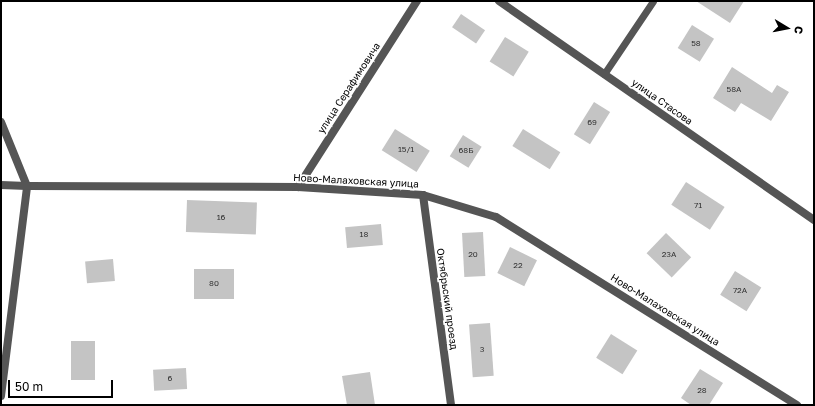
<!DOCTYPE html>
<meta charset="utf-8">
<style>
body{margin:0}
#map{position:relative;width:815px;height:406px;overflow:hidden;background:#fff;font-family:"Golos Text",sans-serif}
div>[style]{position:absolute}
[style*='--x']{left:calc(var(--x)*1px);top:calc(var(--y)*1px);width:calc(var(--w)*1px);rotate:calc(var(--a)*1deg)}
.building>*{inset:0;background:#c4c4c4;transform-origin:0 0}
.service>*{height:7px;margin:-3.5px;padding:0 3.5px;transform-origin:3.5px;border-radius:3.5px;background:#555}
.minor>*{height:8px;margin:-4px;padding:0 4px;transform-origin:4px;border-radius:4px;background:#555}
.tertiary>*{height:8px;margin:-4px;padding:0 4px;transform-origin:4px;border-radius:4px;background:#555}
span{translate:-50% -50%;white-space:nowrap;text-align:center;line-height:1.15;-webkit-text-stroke:3.5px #fff;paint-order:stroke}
.number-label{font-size:8px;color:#313131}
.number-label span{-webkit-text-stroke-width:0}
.street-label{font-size:10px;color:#000}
.frame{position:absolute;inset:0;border:2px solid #000;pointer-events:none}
.north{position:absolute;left:767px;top:8px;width:40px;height:40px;-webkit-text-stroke:3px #fff;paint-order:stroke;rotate:100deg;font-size:11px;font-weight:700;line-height:16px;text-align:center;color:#000}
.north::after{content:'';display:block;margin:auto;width:14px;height:18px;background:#000;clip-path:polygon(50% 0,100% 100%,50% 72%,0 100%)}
.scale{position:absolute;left:8px;top:380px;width:105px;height:18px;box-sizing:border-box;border:2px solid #000;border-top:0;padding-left:5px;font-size:12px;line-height:14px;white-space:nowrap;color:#000;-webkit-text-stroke:3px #fff;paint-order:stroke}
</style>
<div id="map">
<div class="building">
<div style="clip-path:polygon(696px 1px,744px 1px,730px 23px)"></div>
<div style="left:461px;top:14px;width:29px;height:16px;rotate:34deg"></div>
<div style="left:692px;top:25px;width:26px;height:27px;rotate:32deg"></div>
<div style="left:505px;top:37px;width:28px;height:29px;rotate:32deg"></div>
<div style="clip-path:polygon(732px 67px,772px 93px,777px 85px,789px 92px,771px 121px,741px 103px,735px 112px,713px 98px)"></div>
<div style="left:594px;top:102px;width:19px;height:38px;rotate:32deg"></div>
<div style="left:395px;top:129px;width:41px;height:25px;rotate:32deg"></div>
<div style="left:523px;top:129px;width:44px;height:20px;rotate:32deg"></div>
<div style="left:463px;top:135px;width:22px;height:25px;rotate:32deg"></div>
<div style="left:686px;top:182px;width:46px;height:27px;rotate:33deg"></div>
<div style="left:187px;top:200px;width:70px;height:32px;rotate:2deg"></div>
<div style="left:381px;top:224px;width:21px;height:36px;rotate:85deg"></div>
<div style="left:483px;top:232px;width:44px;height:21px;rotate:87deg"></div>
<div style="left:666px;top:233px;width:35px;height:28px;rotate:44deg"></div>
<div style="left:510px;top:247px;width:30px;height:29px;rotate:26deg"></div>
<div style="left:113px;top:259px;width:22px;height:28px;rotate:85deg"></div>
<div style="left:234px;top:269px;width:30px;height:40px;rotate:90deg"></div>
<div style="left:735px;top:271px;width:31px;height:28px;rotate:32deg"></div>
<div style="left:490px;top:323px;width:53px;height:21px;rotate:86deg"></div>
<div style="left:611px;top:334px;width:31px;height:28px;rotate:32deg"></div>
<div style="left:71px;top:341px;width:24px;height:39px"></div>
<div style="left:186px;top:368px;width:21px;height:33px;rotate:87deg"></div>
<div style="clip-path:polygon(700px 369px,723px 383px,709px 405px,691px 405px,681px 398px)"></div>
<div style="clip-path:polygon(370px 372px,375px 405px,347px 405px,342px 376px)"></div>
</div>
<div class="service">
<div style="--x:604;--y:74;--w:88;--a:-56.1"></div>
</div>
<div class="minor">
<div style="--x:499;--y:1;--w:384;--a:34.8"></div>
<div style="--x:298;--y:187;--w:221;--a:-57.4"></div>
<div style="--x:423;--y:195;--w:212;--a:82.4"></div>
<div style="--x:1;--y:396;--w:212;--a:-82.9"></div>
<div style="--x:27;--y:186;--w:271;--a:0.2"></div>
<div style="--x:298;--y:187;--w:125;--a:3.7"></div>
<div style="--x:423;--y:195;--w:76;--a:16.8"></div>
<div style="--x:496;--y:217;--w:355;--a:32"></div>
</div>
<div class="tertiary">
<div style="--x:1;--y:122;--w:69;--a:67.9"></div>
<div style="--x:27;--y:186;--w:26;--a:-178"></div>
</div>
<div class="number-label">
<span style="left:696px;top:44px">58</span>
<span style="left:734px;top:90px">58А</span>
<span style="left:592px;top:123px">69</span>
<span style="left:406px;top:150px">15/1</span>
<span style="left:466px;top:151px">68Б</span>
<span style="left:698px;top:206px">71</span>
<span style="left:221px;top:218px">16</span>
<span style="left:364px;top:235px">18</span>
<span style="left:473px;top:255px">20</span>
<span style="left:669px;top:255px">23А</span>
<span style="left:518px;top:266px">22</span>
<span style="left:214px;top:284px">80</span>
<span style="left:740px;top:291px">72А</span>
<span style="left:482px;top:350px">3</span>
<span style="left:170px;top:379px">6</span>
<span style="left:702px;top:391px">28</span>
</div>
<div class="street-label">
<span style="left:349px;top:88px;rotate:-57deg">улица Серафимовича</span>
<span style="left:662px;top:102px;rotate:35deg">улица Стасова</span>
<span style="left:356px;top:181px;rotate:3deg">Ново-Малаховская улица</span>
<span style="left:447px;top:299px;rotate:82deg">Октябрьский проезд</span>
<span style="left:665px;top:310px;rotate:32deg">Ново-Малаховская улица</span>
</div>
<div class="frame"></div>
<div class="north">С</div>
<div class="scale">50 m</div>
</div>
